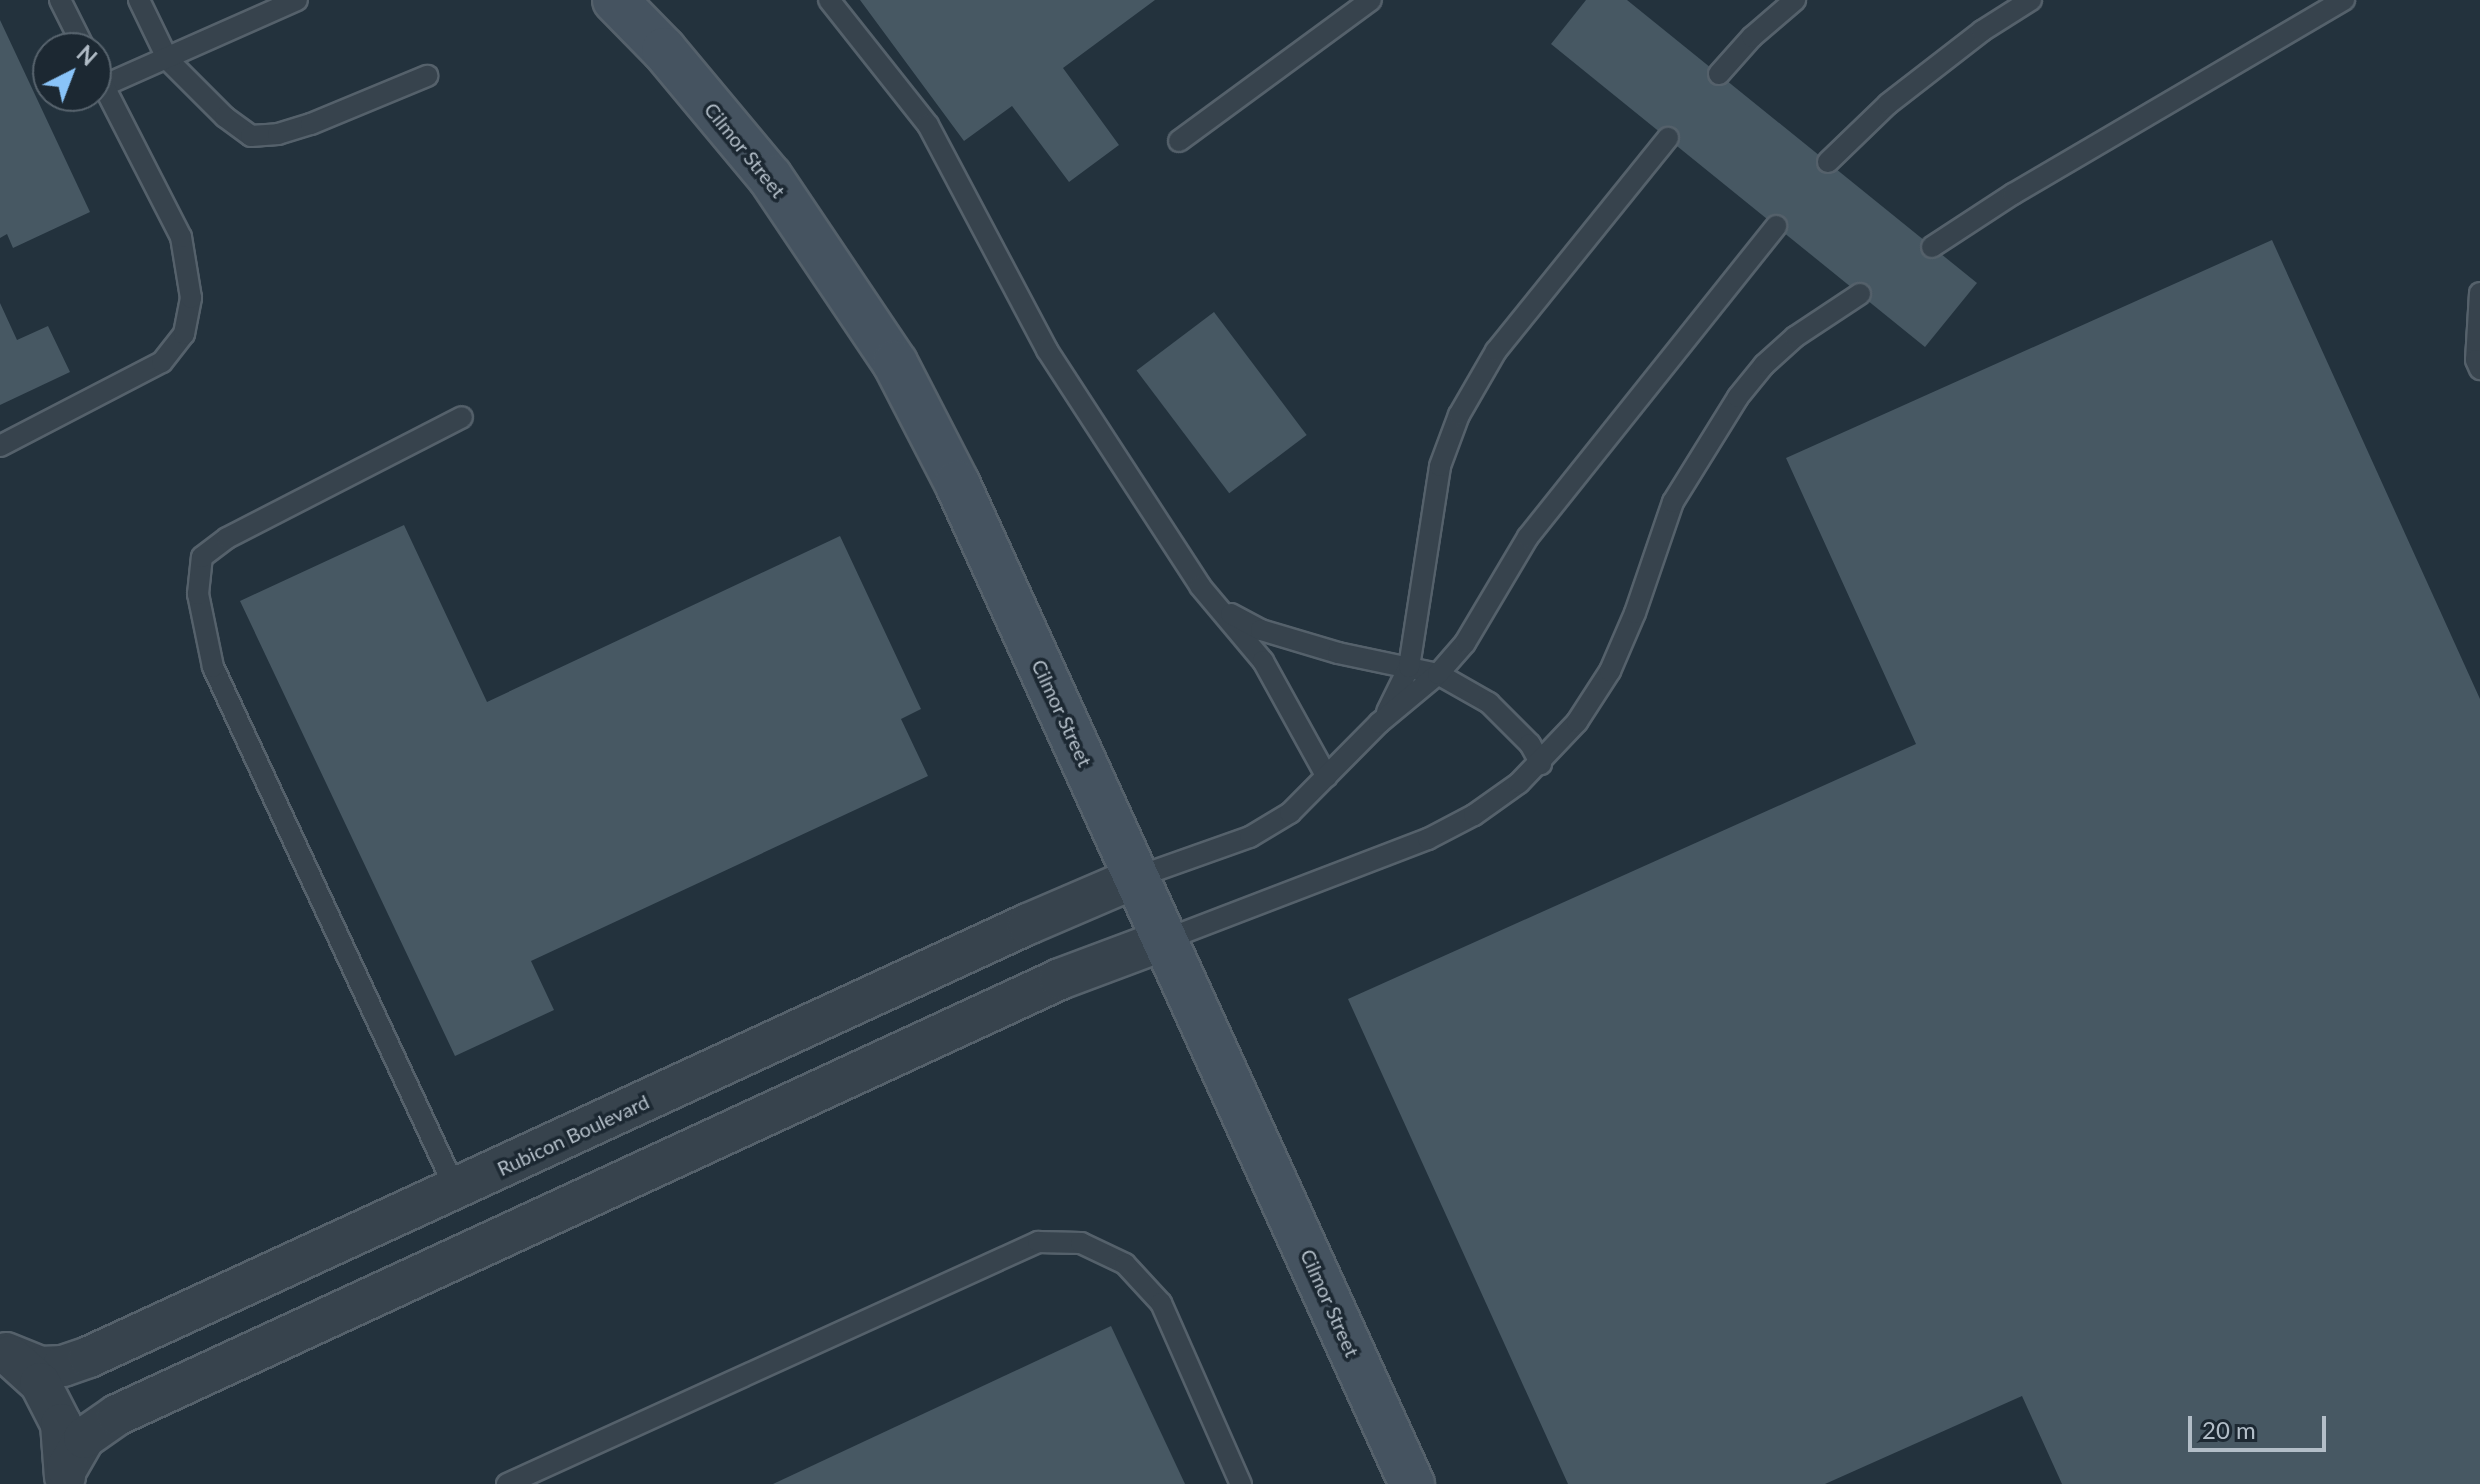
<!DOCTYPE html>
<style>
body{margin:0}
#map{position:relative;width:2480px;height:1484px;overflow:hidden;background:#23323d;font-family:Lato,sans-serif}
div>[style]{position:absolute}
[style*='--x']{left:calc(var(--x)*1px);top:calc(var(--y)*1px);width:calc(var(--w)*1px);rotate:calc(var(--a)*1deg)}
.building>*{inset:0;background:#475863;transform-origin:0 0}
.roads{filter:drop-shadow(2px 0 #55616b) drop-shadow(-2px 0 #55616b) drop-shadow(0 2px #55616b) drop-shadow(0 -2px #55616b)}
.lane>*{height:20px;margin:-10px;padding:0 10px;transform-origin:10px;border-radius:10px;background:#37434d}
.street>*{height:40px;margin:-20px;padding:0 20px;transform-origin:20px;border-radius:20px;background:#37434d}
.secondary>*{height:44px;margin:-22px;padding:0 22px;transform-origin:22px;border-radius:22px;background:#455360}
span{translate:-50% -50%;white-space:nowrap;text-align:center;line-height:1.15;-webkit-text-stroke:7px #1c2832;paint-order:stroke}
.street-label{font-size:20px;color:#b3bec8}
.north{position:absolute;left:32px;top:32px;width:80px;height:80px;box-sizing:border-box;background:#1c2832;border:2px solid #58646e;border-radius:50%;rotate:42deg;font-size:22px;font-weight:700;line-height:32px;text-align:center;color:#b3bec8}
.north::after{content:'';display:block;margin:auto;width:28px;height:36px;background:#89c3f8;clip-path:polygon(50% 0,100% 100%,50% 72%,0 100%)}
.scale{position:absolute;left:2188px;top:1416px;width:138px;height:36px;box-sizing:border-box;border:4px solid #b3bec8;border-top:0;padding-left:10px;font-size:24px;line-height:28px;white-space:nowrap;color:#b3bec8;-webkit-text-stroke:6px #1c2832;paint-order:stroke}
</style>
<div id="map">
<div class="building">
<div style="clip-path:polygon(860px 0,1155px 0,1063px 68px,1119px 145px,1069px 182px,1012px 106px,964px 141px)"></div>
<div style="clip-path:polygon(1586px 0,1627px 0,1977px 283px,1925px 347px,1551px 44px)"></div>
<div style="clip-path:polygon(0 20px,90px 212px,13px 248px,7px 234px,0 238px)"></div>
<div style="clip-path:polygon(2272px 240px,2480px 699px,2480px 1484px,2062px 1484px,2022px 1396px,1825px 1484px,1568px 1484px,1348px 999px,1916px 744px,1786px 458px)"></div>
<div style="clip-path:polygon(0 303px,17px 340px,48px 326px,70px 372px,0 405px)"></div>
<div style="left:1214px;top:312px;width:154px;height:97px;rotate:53deg"></div>
<div style="clip-path:polygon(404px 525px,487px 702px,840px 536px,921px 709px,901px 719px,928px 776px,531px 961px,554px 1010px,455px 1056px,240px 601px)"></div>
<div style="clip-path:polygon(1111px 1326px,1185px 1484px,773px 1484px)"></div>
</div>
<div class="roads">
<div class="lane">
<div style="--x:60;--y:0;--w:54;--a:63.4"></div>
<div style="--x:139;--y:0;--w:67;--a:64.2"></div>
<div style="--x:168;--y:60;--w:81;--a:45"></div>
<div style="--x:225;--y:117;--w:32;--a:36"></div>
<div style="--x:251;--y:136;--w:27;--a:-4"></div>
<div style="--x:278;--y:134;--w:34;--a:-17"></div>
<div style="--x:311;--y:124;--w:126;--a:-22.5"></div>
<div style="--x:829;--y:0;--w:159;--a:51.6"></div>
<div style="--x:928;--y:125;--w:255;--a:62.1"></div>
<div style="--x:1047;--y:350;--w:281;--a:57"></div>
<div style="--x:1200;--y:586;--w:98;--a:50"></div>
<div style="--x:1263;--y:661;--w:132;--a:61.1"></div>
<div style="--x:1719;--y:74;--w:50;--a:-48.3"></div>
<div style="--x:1752;--y:37;--w:57;--a:-40.7"></div>
<div style="--x:103;--y:86;--w:212;--a:-23.9"></div>
<div style="--x:1179;--y:141;--w:238;--a:-36.3"></div>
<div style="--x:1828;--y:162;--w:83;--a:-44"></div>
<div style="--x:1888;--y:104;--w:119;--a:-37.8"></div>
<div style="--x:1982;--y:31;--w:58;--a:-32.3"></div>
<div style="--x:1932;--y:247;--w:97;--a:-33.2"></div>
<div style="--x:2013;--y:194;--w:384;--a:-30.4"></div>
<div style="--x:2480;--y:293;--w:67;--a:93.4"></div>
<div style="--x:2476;--y:360;--w:10;--a:66"></div>
<div style="--x:0;--y:446;--w:182;--a:-27.4"></div>
<div style="--x:162;--y:362;--w:36;--a:-52"></div>
<div style="--x:184;--y:334;--w:37;--a:-79"></div>
<div style="--x:191;--y:298;--w:62;--a:-99.3"></div>
<div style="--x:181;--y:237;--w:186;--a:-117.1"></div>
<div style="--x:1231;--y:614;--w:34;--a:28"></div>
<div style="--x:1261;--y:630;--w:80;--a:16.6"></div>
<div style="--x:1338;--y:653;--w:102;--a:11.9"></div>
<div style="--x:1438;--y:674;--w:59;--a:29.6"></div>
<div style="--x:1489;--y:703;--w:58;--a:45"></div>
<div style="--x:1530;--y:744;--w:23;--a:61"></div>
<div style="--x:1387;--y:712;--w:50;--a:-63.9"></div>
<div style="--x:1409;--y:667;--w:203;--a:-81.2"></div>
<div style="--x:1440;--y:466;--w:54;--a:-69.6"></div>
<div style="--x:1459;--y:415;--w:74;--a:-60"></div>
<div style="--x:1496;--y:351;--w:274;--a:-51.1"></div>
<div style="--x:1137;--y:877;--w:120;--a:-19.5"></div>
<div style="--x:1250;--y:837;--w:47;--a:-31"></div>
<div style="--x:1290;--y:813;--w:127;--a:-45.3"></div>
<div style="--x:1379;--y:723;--w:77;--a:-39.7"></div>
<div style="--x:1438;--y:674;--w:41;--a:-48.9"></div>
<div style="--x:1465;--y:643;--w:123;--a:-59.3"></div>
<div style="--x:1528;--y:537;--w:398;--a:-51.4"></div>
<div style="--x:1167;--y:939;--w:280;--a:-21"></div>
<div style="--x:1428;--y:839;--w:52;--a:-27.6"></div>
<div style="--x:1474;--y:815;--w:55;--a:-35.4"></div>
<div style="--x:1519;--y:783;--w:84;--a:-46.4"></div>
<div style="--x:1577;--y:722;--w:61;--a:-57.1"></div>
<div style="--x:1610;--y:671;--w:63;--a:-66.7"></div>
<div style="--x:1635;--y:613;--w:117;--a:-71.1"></div>
<div style="--x:1673;--y:502;--w:123;--a:-58.2"></div>
<div style="--x:1738;--y:397;--w:41;--a:-50.9"></div>
<div style="--x:1764;--y:365;--w:42;--a:-42.1"></div>
<div style="--x:1795;--y:337;--w:78;--a:-33.5"></div>
<div style="--x:456;--y:1190;--w:577;--a:-114.92"></div>
<div style="--x:213;--y:667;--w:75;--a:-101.6"></div>
<div style="--x:198;--y:594;--w:37;--a:-84"></div>
<div style="--x:202;--y:557;--w:31;--a:-37"></div>
<div style="--x:227;--y:538;--w:264;--a:-27.2"></div>
<div style="--x:507;--y:1484;--w:584;--a:-24.5"></div>
<div style="--x:1038;--y:1242;--w:43;--a:1.3"></div>
<div style="--x:1081;--y:1243;--w:49;--a:25.5"></div>
<div style="--x:1125;--y:1264;--w:53;--a:47.3"></div>
<div style="--x:1161;--y:1303;--w:198;--a:66.2"></div>
</div>
<div class="street">
<div style="--x:6;--y:1353;--w:38;--a:22"></div>
<div style="--x:41;--y:1367;--w:22;--a:-3"></div>
<div style="--x:63;--y:1366;--w:28;--a:-19"></div>
<div style="--x:89;--y:1357;--w:1034;--a:-24.76"></div>
<div style="--x:1028;--y:924;--w:119;--a:-23.3"></div>
<div style="--x:10;--y:1356;--w:40;--a:42"></div>
<div style="--x:40;--y:1383;--w:46;--a:62.9"></div>
<div style="--x:61;--y:1424;--w:53;--a:85.7"></div>
<div style="--x:67;--y:1468;--w:34;--a:-60"></div>
<div style="--x:84;--y:1438;--w:40;--a:-34.9"></div>
<div style="--x:117;--y:1415;--w:1039;--a:-24.81"></div>
<div style="--x:1060;--y:979;--w:114;--a:-20.5"></div>
</div>
<div class="secondary">
<div style="--x:615;--y:0;--w:70;--a:45.6"></div>
<div style="--x:664;--y:50;--w:165;--a:50.2"></div>
<div style="--x:770;--y:177;--w:224;--a:56.1"></div>
<div style="--x:895;--y:363;--w:135;--a:62.7"></div>
<div style="--x:957;--y:483;--w:1100;--a:65.56"></div>
</div>
</div>
<div class="street-label">
<span style="left:745px;top:150px;rotate:51deg">Cilmor Street</span>
<span style="left:1062px;top:713px;rotate:65deg">Cilmor Street</span>
<span style="left:573px;top:1135px;rotate:-25deg">Rubicon Boulevard</span>
<span style="left:1330px;top:1303px;rotate:66deg">Cilmor Street</span>
</div>
<div class="north">N</div>
<div class="scale">20 m</div>
</div>
